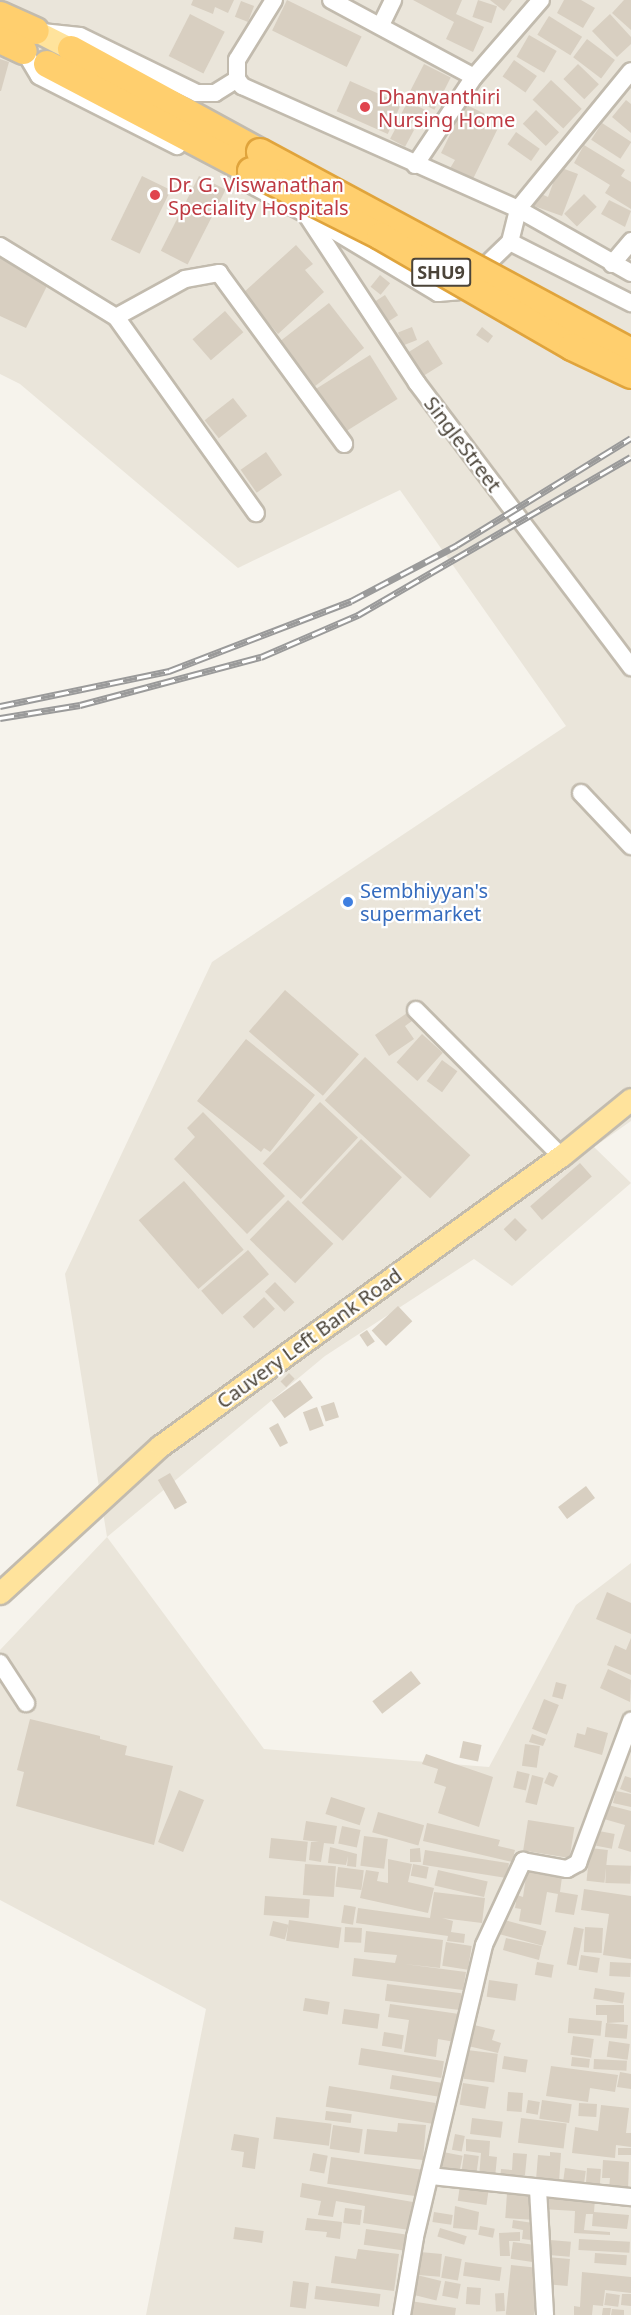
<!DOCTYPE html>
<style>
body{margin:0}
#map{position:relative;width:631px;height:2315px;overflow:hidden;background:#f6f3ec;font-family:"Noto Sans",sans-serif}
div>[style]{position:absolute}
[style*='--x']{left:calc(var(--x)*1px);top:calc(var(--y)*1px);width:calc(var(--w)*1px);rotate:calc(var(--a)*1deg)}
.residential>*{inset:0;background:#eae5da}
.building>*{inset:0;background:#d8cfc1;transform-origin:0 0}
.roads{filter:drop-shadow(2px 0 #c2bbae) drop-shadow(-2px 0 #c2bbae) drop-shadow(0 2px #c2bbae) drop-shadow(0 -2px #c2bbae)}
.minor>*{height:16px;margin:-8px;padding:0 8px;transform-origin:8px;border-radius:8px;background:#fff}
.major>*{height:21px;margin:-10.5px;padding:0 10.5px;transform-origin:10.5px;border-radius:10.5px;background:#ffe39c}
.highway>*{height:26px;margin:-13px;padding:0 13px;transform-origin:13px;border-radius:13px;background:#ffcf6e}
.rail>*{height:7px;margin-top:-3.5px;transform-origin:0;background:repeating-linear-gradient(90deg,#fff 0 14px,#9a9a9a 0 28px);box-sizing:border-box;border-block:2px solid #9a9a9a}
.bridges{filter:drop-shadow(2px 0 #e0a43c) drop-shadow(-2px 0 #e0a43c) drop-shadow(0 2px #e0a43c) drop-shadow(0 -2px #e0a43c)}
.highway-bridge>*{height:26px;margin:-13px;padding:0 13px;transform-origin:13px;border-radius:13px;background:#ffcf6e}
.dots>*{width:16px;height:16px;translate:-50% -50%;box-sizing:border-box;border:3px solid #fff;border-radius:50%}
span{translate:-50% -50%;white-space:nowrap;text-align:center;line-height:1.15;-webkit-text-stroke:4.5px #fff;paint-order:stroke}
.shield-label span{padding:2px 4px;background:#fff;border:2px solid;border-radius:4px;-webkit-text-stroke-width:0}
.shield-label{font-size:18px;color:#4b4439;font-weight:700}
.health-label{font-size:20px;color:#be3a42}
.left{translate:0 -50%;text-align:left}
.street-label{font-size:20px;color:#4b4439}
.shop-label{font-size:20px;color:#366cbe}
</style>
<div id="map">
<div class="residential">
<div style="clip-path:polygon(0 0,631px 0,631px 1121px,594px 1147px,631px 1183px,512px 1286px,474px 1259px,325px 1356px,107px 1537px,264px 1749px,489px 1767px,576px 1605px,631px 1563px,631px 2315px,146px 2315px,206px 2009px,0 1900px,0 1650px,107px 1537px,65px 1274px,212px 962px,566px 726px,400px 490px,238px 568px,20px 384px,0 374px)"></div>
</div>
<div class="building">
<div style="clip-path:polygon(193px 0,234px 0,228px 13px,215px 7px,213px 14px,191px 5px)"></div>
<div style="left:287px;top:0;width:83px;height:34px;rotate:26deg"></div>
<div style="clip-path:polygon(413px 0,462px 0,456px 14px,484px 27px,473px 52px,446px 39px,454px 22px)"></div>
<div style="left:478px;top:0;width:20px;height:18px;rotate:18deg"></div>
<div style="clip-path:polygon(490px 0,512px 0,504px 11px)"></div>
<div style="clip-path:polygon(564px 0,581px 0,595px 8px,583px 28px,557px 13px)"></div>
<div style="clip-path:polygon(624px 0,631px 0,631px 30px,612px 13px)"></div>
<div style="left:241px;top:1px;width:14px;height:17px;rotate:21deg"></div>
<div style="left:190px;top:14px;width:39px;height:47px;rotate:27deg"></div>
<div style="clip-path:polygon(610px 14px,631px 37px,631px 44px,617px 57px,592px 31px)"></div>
<div style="left:549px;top:16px;width:39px;height:22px;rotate:32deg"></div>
<div style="left:529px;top:35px;width:32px;height:25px;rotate:30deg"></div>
<div style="left:587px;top:39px;width:35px;height:23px;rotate:37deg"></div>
<div style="clip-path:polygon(0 59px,9px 62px,1px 91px,0 91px)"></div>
<div style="left:514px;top:60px;width:28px;height:20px;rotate:35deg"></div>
<div style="left:424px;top:64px;width:30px;height:36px;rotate:27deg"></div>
<div style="left:578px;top:64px;width:29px;height:21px;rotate:44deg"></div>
<div style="left:551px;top:80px;width:42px;height:27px;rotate:43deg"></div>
<div style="left:350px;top:81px;width:56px;height:33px;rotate:24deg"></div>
<div style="clip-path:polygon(626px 100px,631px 104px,631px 133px,612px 117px)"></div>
<div style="left:408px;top:101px;width:21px;height:18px;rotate:28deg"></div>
<div style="clip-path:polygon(465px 104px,501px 122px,472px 181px,449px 170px,455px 160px,441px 153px)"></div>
<div style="left:536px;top:110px;width:32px;height:19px;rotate:44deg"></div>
<div style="left:399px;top:122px;width:17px;height:19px;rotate:28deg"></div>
<div style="left:602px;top:123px;width:35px;height:20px;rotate:33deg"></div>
<div style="left:516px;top:132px;width:29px;height:15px;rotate:35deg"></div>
<div style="clip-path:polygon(584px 145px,625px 170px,621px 176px,631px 182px,631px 209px,605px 193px,610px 185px,574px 163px)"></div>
<div style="clip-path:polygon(559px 167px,578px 174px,562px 216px,534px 206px,539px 193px,548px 197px)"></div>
<div style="left:142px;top:176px;width:32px;height:71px;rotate:26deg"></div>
<div style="left:199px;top:176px;width:30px;height:84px;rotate:27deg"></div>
<div style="left:584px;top:194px;width:18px;height:28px;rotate:45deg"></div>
<div style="clip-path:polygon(609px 200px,631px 211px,625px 227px,601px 214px)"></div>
<div style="clip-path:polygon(296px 245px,313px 264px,305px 270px,324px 292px,278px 334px,243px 293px)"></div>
<div style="clip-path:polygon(0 258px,49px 282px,26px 328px,0 316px)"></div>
<div style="left:380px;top:275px;width:13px;height:15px;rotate:39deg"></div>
<div style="left:385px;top:295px;width:24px;height:12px;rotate:57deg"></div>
<div style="left:329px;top:303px;width:57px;height:62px;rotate:52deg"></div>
<div style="left:225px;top:311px;width:28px;height:43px;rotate:49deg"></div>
<div style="left:412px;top:327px;width:14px;height:15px;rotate:69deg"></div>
<div style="clip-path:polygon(482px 327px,493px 336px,488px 343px,476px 335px)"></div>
<div style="left:428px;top:340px;width:28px;height:26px;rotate:58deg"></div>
<div style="left:370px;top:355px;width:52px;height:63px;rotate:58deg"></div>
<div style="left:233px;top:398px;width:23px;height:36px;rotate:52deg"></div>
<div style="left:266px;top:452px;width:28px;height:31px;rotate:55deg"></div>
<div style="left:285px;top:990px;width:98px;height:55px;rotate:41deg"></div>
<div style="clip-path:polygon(407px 1013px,412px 1021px,405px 1026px,414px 1039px,389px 1056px,375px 1035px)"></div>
<div style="left:422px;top:1034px;width:28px;height:38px;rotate:42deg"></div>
<div style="clip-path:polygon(246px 1039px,315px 1095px,270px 1152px,264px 1148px,261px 1152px,197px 1101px)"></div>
<div style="left:365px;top:1057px;width:144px;height:59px;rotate:43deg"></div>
<div style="left:442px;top:1060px;width:19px;height:26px;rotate:36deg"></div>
<div style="left:320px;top:1102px;width:52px;height:84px;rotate:43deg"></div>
<div style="clip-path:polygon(203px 1112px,285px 1196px,247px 1234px,174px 1159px,195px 1137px,187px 1128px)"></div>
<div style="left:361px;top:1139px;width:56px;height:87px;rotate:43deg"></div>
<div style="left:580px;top:1163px;width:18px;height:66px;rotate:49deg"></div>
<div style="left:184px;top:1181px;width:91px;height:60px;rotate:49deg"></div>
<div style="left:288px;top:1200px;width:63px;height:55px;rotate:44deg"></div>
<div style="left:515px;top:1218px;width:17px;height:16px;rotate:45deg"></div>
<div style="left:248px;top:1250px;width:32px;height:62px;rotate:49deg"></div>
<div style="left:275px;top:1282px;width:28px;height:14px;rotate:46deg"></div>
<div style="left:264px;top:1297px;width:16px;height:29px;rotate:47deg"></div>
<div style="left:398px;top:1306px;width:21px;height:36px;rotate:47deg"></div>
<div style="left:367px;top:1330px;width:14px;height:9px;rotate:56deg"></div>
<div style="left:289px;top:1373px;width:8px;height:12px;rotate:45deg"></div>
<div style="left:300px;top:1380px;width:22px;height:35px;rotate:54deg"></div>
<div style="left:334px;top:1402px;width:16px;height:14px;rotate:72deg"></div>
<div style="left:317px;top:1407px;width:20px;height:15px;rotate:70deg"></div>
<div style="clip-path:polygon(278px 1423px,288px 1443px,280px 1447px,269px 1428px)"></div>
<div style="left:170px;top:1473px;width:34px;height:14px;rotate:60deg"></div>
<div style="left:586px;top:1486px;width:15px;height:35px;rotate:53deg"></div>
<div style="clip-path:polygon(607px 1592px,631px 1603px,631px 1634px,596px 1619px)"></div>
<div style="clip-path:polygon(631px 1638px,631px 1675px,607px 1665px,615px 1645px,626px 1650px)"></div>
<div style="clip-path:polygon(608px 1669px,631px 1680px,630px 1702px,600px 1688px)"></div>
<div style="left:411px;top:1671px;width:16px;height:49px;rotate:52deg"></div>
<div style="left:556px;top:1682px;width:11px;height:15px;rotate:15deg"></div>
<div style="left:544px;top:1699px;width:16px;height:32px;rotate:22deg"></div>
<div style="clip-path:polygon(30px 1719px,100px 1736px,100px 1739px,127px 1746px,125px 1755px,173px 1766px,154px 1845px,16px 1806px,24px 1772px,17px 1770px)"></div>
<div style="clip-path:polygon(587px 1727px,608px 1733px,602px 1755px,574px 1747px,577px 1733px,585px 1735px)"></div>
<div style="clip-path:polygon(532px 1734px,546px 1739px,543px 1746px,529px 1742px)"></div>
<div style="left:463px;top:1741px;width:19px;height:17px;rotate:12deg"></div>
<div style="left:525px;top:1744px;width:15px;height:22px;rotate:8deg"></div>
<div style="clip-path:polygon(426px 1754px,493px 1777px,479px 1827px,438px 1813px,446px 1787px,434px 1783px,438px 1769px,422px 1764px)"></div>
<div style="left:517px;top:1771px;width:13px;height:17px;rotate:13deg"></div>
<div style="left:549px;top:1772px;width:10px;height:12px;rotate:24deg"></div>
<div style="left:532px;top:1775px;width:12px;height:28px;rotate:14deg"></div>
<div style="clip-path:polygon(625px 1776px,631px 1778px,631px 1793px,620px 1789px)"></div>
<div style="left:179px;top:1790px;width:27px;height:56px;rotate:22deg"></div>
<div style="clip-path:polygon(616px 1791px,631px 1794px,631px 1807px,613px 1803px)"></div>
<div style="left:331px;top:1797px;width:36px;height:18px;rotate:18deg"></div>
<div style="clip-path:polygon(608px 1805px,631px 1811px,631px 1852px,618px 1848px,625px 1825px,604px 1819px)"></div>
<div style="left:378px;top:1812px;width:48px;height:21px;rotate:16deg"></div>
<div style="left:528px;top:1820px;width:47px;height:31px;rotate:9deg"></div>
<div style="clip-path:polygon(306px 1821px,337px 1826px,334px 1844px,324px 1843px,321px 1862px,309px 1860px,311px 1842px,319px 1842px,303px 1840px)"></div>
<div style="clip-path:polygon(427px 1823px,500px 1840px,498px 1846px,515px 1850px,512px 1862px,423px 1841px)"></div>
<div style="left:342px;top:1826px;width:19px;height:18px;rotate:12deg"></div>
<div style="left:599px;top:1831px;width:16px;height:15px;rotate:11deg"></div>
<div style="left:364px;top:1836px;width:24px;height:30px;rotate:7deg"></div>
<div style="left:271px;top:1838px;width:37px;height:20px;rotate:6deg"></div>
<div style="clip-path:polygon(330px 1847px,357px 1854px,356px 1867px,347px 1866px,348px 1856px,346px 1865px,328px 1863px)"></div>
<div style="clip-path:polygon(420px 1848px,421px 1862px,410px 1862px,410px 1849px)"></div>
<div style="left:590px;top:1848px;width:18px;height:33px;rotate:6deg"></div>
<div style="left:425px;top:1850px;width:85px;height:15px;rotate:9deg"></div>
<div style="clip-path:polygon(388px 1859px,412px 1864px,408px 1882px,434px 1888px,428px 1913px,360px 1898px,366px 1870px,379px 1872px,377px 1881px,388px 1883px)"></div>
<div style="left:305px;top:1864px;width:31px;height:31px;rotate:4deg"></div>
<div style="left:413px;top:1864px;width:16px;height:12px;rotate:11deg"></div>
<div style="left:606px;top:1865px;width:25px;height:18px;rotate:2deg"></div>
<div style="left:338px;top:1867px;width:26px;height:20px;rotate:7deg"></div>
<div style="left:438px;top:1870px;width:51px;height:16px;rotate:13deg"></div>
<div style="clip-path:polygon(527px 1870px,562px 1877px,560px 1892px,578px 1895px,574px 1915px,555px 1912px,558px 1894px,547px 1892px,541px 1925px,519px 1921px,521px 1909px,515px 1908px,517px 1895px,523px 1897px)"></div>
<div style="clip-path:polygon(584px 1889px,631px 1896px,631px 1959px,603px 1955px,609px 1914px,581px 1910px)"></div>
<div style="clip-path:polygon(434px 1892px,485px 1898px,482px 1923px,442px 1918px,453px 1921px,451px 1932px,465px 1934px,464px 1943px,447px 1941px,448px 1936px,356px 1923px,358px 1908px,430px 1918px)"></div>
<div style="left:265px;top:1896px;width:45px;height:19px;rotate:4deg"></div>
<div style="left:344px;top:1905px;width:12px;height:18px;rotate:9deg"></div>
<div style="left:501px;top:1919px;width:47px;height:15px;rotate:15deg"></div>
<div style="left:289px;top:1920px;width:53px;height:21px;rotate:8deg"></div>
<div style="left:273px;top:1921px;width:16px;height:15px;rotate:14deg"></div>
<div style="left:345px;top:1927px;width:17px;height:15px;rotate:3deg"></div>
<div style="left:574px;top:1927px;width:10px;height:38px;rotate:11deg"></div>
<div style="left:585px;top:1927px;width:18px;height:25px;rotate:3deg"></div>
<div style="clip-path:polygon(366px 1931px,443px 1940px,440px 1968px,404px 1964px,466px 1972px,463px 1990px,352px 1976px,354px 1958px,395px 1963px,397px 1955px,364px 1952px)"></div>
<div style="clip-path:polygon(506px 1938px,542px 1946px,539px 1960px,503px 1950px)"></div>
<div style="left:446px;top:1942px;width:26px;height:24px;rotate:9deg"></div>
<div style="left:581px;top:1955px;width:19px;height:15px;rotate:9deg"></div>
<div style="left:537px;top:1962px;width:17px;height:13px;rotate:10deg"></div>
<div style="left:610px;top:1962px;width:21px;height:14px;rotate:3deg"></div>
<div style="left:489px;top:1980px;width:29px;height:17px;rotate:8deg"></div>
<div style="left:387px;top:1984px;width:75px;height:17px;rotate:7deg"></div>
<div style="left:595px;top:1988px;width:30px;height:11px;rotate:9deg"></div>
<div style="left:305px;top:1998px;width:25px;height:13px;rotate:9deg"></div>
<div style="clip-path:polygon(390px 2004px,459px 2014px,455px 2042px,438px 2039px,436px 2057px,404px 2052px,409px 2020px,388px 2017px)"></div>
<div style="clip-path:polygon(596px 2005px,624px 2005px,624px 2022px,607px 2023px,607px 2015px,596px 2015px)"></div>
<div style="left:344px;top:2009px;width:36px;height:15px;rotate:8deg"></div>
<div style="left:569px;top:2018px;width:33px;height:15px;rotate:5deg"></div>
<div style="left:606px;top:2023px;width:22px;height:14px;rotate:5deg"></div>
<div style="clip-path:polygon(474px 2025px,495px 2030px,492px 2040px,501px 2043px,498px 2053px,468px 2046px)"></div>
<div style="left:384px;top:2032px;width:20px;height:14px;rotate:9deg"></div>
<div style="left:573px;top:2036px;width:21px;height:19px;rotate:8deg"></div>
<div style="left:609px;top:2041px;width:21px;height:16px;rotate:8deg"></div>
<div style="left:361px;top:2048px;width:84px;height:17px;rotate:9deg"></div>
<div style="left:467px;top:2050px;width:31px;height:29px;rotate:7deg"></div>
<div style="left:504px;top:2056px;width:24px;height:13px;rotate:9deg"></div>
<div style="left:572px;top:2057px;width:18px;height:9px;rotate:6deg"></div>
<div style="left:594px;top:2059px;width:33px;height:10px;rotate:3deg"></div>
<div style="clip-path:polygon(551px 2066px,618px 2075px,615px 2092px,590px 2088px,588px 2102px,546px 2096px)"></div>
<div style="clip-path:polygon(620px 2072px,631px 2074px,631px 2089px,617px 2087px)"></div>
<div style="left:392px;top:2075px;width:50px;height:14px;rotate:9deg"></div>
<div style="left:463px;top:2083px;width:26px;height:22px;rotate:9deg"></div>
<div style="left:329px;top:2086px;width:108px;height:21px;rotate:9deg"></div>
<div style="left:508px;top:2092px;width:15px;height:19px;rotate:4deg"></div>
<div style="left:528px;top:2100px;width:12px;height:13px;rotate:9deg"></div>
<div style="left:542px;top:2100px;width:30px;height:19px;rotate:8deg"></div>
<div style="left:579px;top:2103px;width:18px;height:13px;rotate:3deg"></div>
<div style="clip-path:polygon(601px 2105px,629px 2108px,626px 2133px,631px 2133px,631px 2147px,616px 2145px,615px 2158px,572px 2153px,575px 2127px,598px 2131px)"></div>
<div style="left:326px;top:2111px;width:26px;height:9px;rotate:7deg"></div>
<div style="left:276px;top:2117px;width:56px;height:22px;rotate:7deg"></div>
<div style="left:472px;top:2118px;width:31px;height:16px;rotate:7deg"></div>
<div style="left:521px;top:2118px;width:46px;height:25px;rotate:7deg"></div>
<div style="clip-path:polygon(398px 2123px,426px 2125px,423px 2160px,364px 2154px,367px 2129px,397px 2132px)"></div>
<div style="left:333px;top:2125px;width:30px;height:24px;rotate:8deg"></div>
<div style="clip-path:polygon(234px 2134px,259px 2138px,255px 2169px,242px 2167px,244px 2152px,231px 2150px)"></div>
<div style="left:455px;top:2134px;width:10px;height:16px;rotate:11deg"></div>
<div style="clip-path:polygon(466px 2139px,490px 2141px,489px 2156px,497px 2157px,495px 2178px,479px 2177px,481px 2153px,466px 2151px)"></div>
<div style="left:618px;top:2148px;width:13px;height:7px"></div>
<div style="left:443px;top:2152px;width:20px;height:16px;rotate:11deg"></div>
<div style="clip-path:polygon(550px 2152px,561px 2153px,559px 2182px,536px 2180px,538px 2155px,550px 2156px)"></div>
<div style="left:313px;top:2153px;width:15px;height:18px;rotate:11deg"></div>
<div style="clip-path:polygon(513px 2153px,527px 2154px,525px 2175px,513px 2175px,513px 2182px,500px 2181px,501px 2169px,512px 2170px)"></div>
<div style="left:464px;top:2154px;width:15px;height:20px;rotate:8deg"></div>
<div style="left:331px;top:2157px;width:92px;height:27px;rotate:8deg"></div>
<div style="clip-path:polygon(603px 2160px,629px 2162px,628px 2190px,609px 2189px,610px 2178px,602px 2178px)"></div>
<div style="left:565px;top:2168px;width:21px;height:17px;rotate:8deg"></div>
<div style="left:587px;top:2168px;width:14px;height:20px;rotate:4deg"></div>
<div style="clip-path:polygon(302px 2183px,413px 2202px,409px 2230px,363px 2223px,365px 2206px,336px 2201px,333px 2217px,318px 2215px,321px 2201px,300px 2197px)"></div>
<div style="left:460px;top:2185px;width:29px;height:16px;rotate:8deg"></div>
<div style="left:507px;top:2193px;width:30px;height:25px;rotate:4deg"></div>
<div style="clip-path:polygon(543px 2195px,595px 2199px,594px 2212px,629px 2215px,627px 2229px,592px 2226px,593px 2214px,586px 2214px,584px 2230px,610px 2232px,610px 2235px,574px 2233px,575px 2211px,542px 2209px)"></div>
<div style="clip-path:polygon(455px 2206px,479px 2212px,477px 2230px,453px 2228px)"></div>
<div style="left:345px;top:2208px;width:17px;height:15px;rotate:7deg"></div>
<div style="left:434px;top:2212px;width:19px;height:10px;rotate:9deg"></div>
<div style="clip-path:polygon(307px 2218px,342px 2222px,340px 2239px,326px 2237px,327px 2232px,305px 2230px)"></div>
<div style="clip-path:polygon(513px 2220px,533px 2223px,531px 2240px,522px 2239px,523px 2230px,512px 2228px)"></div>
<div style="left:480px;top:2226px;width:15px;height:9px;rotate:11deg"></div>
<div style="left:235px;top:2227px;width:29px;height:12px;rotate:8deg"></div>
<div style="left:440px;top:2228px;width:28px;height:9px;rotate:17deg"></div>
<div style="left:366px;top:2229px;width:44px;height:16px;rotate:8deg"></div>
<div style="clip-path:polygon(520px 2232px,520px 2241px,509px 2241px,510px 2256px,500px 2256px,499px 2233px)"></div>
<div style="left:579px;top:2239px;width:51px;height:11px;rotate:3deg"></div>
<div style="left:550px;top:2240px;width:21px;height:15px;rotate:5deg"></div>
<div style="left:513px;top:2242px;width:22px;height:17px;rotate:8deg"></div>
<div style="clip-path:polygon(358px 2249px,399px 2254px,394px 2291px,331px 2283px,335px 2256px,356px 2259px)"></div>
<div style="left:420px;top:2252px;width:22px;height:23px;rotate:5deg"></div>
<div style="left:595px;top:2253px;width:32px;height:10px;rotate:4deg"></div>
<div style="left:445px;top:2256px;width:17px;height:22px;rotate:10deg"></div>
<div style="left:547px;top:2257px;width:23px;height:27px;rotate:5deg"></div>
<div style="left:465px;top:2262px;width:37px;height:14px;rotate:8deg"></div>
<div style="left:511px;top:2265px;width:28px;height:50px;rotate:6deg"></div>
<div style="clip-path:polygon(582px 2272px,631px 2277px,631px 2293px,605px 2290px,603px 2306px,593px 2305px,592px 2315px,574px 2315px,574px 2306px,580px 2307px)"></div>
<div style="left:417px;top:2275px;width:25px;height:20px;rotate:14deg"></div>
<div style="left:293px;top:2281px;width:16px;height:26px;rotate:7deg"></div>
<div style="left:445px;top:2281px;width:16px;height:15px;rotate:11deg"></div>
<div style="left:316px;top:2286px;width:65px;height:13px;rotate:7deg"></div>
<div style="left:467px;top:2287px;width:14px;height:17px;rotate:4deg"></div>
<div style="left:504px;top:2293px;width:18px;height:9px;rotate:87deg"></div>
<div style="left:606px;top:2293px;width:14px;height:12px;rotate:8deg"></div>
<div style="clip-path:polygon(622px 2294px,631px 2294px,631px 2306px,621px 2305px)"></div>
<div style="clip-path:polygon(410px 2301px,456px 2308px,455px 2315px,408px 2315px)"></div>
<div style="clip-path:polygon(603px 2308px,611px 2308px,610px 2315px,602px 2315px)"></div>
<div style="clip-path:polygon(612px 2309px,624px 2310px,624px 2315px,611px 2315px)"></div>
</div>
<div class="roads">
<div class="minor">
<div style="--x:274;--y:0;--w:70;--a:121.7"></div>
<div style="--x:237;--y:60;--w:19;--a:90"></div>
<div style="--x:237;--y:79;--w:9;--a:54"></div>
<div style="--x:242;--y:86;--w:302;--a:24"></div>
<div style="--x:518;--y:209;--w:130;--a:29.5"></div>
<div style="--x:331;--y:0;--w:162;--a:28.3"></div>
<div style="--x:381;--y:25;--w:28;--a:-64"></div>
<div style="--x:42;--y:32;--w:38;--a:6"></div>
<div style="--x:80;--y:36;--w:130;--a:26"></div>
<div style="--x:197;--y:93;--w:18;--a:0"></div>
<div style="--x:215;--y:93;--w:26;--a:-32"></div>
<div style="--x:24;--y:51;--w:29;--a:59"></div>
<div style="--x:39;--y:76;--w:155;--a:26.9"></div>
<div style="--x:415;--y:165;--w:106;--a:-56.2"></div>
<div style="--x:474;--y:77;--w:102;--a:-49"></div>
<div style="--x:240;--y:179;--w:75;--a:27.9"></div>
<div style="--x:306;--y:214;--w:154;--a:30.9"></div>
<div style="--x:438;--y:293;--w:21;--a:-5"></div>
<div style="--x:459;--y:291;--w:71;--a:-43.9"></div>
<div style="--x:510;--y:242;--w:34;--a:-76"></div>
<div style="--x:518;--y:209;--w:178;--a:-50.7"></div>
<div style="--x:308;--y:217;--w:199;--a:56.7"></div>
<div style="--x:417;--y:383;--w:356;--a:53"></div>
<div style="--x:510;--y:242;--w:136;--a:26.8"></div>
<div style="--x:0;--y:246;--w:136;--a:31.5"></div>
<div style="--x:116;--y:317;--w:79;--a:-28.8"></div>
<div style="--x:185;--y:279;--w:35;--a:-10"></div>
<div style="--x:219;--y:273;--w:212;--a:53.8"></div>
<div style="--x:612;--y:264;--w:30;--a:-50"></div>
<div style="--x:116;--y:317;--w:241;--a:54.5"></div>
<div style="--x:581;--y:793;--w:73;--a:46.7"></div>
<div style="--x:416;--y:1010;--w:206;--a:45.2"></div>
<div style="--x:0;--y:1663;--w:48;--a:57"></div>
<div style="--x:430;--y:2176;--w:202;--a:6"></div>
<div style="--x:538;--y:2189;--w:126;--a:86.8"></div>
<div style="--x:402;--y:2315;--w:79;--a:-80.5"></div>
<div style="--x:415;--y:2237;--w:300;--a:-76.7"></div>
<div style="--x:484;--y:1945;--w:93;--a:-65.1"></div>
<div style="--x:523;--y:1861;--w:45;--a:10.3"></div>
<div style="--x:567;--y:1869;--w:13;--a:-29"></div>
<div style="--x:578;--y:1863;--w:152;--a:-69.5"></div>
</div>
<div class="major">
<div style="--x:36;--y:31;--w:39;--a:27"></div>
<div style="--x:0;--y:1593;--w:217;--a:-42.6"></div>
<div style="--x:160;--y:1446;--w:495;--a:-35.9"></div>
<div style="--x:561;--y:1156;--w:90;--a:-39.2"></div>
</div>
<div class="highway">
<div style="--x:0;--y:15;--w:39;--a:24"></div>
<div style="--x:0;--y:40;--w:26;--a:25"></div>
<div style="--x:71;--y:49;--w:215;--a:28.6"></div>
<div style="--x:47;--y:64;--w:230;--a:27.7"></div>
</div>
</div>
<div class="rail">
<div style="--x:0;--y:706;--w:173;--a:-11.7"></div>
<div style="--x:169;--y:671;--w:195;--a:-21"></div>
<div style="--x:351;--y:601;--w:120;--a:-27.8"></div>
<div style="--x:457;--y:545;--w:204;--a:-31.6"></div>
<div style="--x:0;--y:718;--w:81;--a:-9.2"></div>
<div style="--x:80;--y:705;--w:187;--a:-14.9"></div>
<div style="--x:261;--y:657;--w:106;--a:-23.4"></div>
<div style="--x:358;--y:615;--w:315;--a:-30.1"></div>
</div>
<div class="bridges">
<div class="highway-bridge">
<div style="--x:260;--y:152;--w:421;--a:28.3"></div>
<div style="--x:251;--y:171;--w:144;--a:26.7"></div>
<div style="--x:380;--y:236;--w:222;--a:30"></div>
<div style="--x:572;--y:347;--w:65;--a:25.4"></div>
</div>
</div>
<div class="dots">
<div style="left:365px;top:107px;background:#e0444e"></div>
<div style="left:155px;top:195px;background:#e0444e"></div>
<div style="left:348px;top:902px;background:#3f7fe0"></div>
</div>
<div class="shield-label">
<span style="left:441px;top:272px">SHU9</span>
</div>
<div class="health-label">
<span class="left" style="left:378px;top:108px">Dhanvanthiri<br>Nursing Home</span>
<span class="left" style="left:168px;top:196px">Dr. G. Viswanathan<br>Speciality Hospitals</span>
</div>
<div class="street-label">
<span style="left:463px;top:444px;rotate:53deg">SingleStreet</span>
<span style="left:309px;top:1338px;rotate:-36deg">Cauvery Left Bank Road</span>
</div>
<div class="shop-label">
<span class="left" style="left:360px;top:902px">Sembhiyyan's<br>supermarket</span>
</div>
</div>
